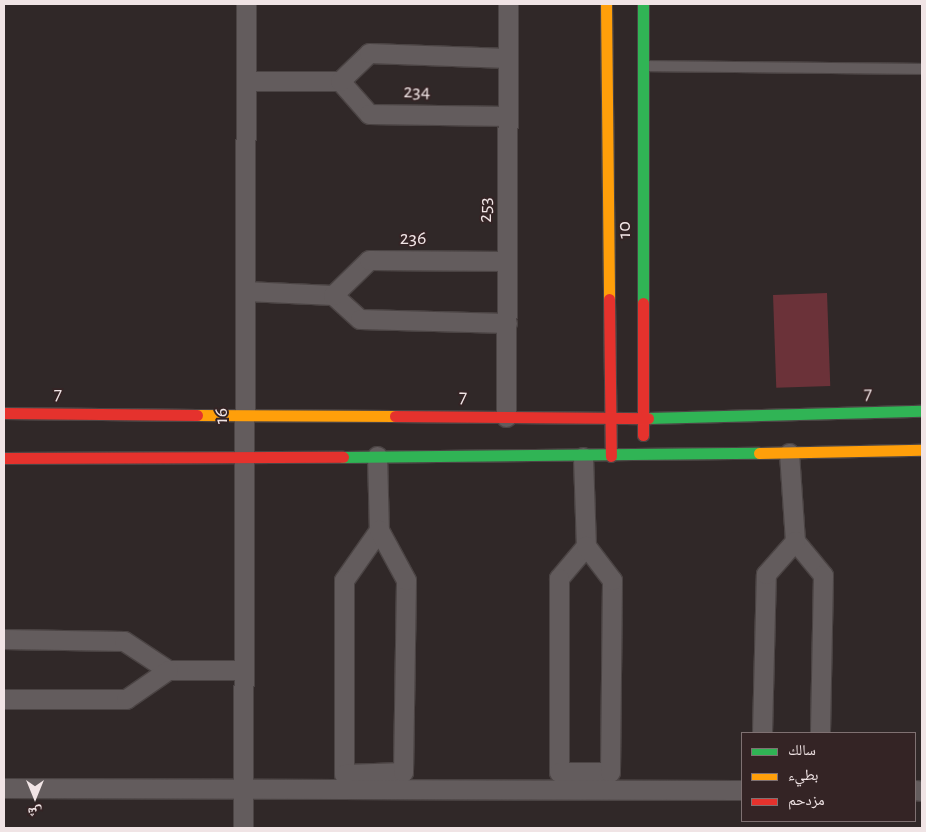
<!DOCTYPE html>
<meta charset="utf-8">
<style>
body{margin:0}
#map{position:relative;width:926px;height:832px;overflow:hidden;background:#302828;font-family:"Alegreya Sans","Noto Naskh Arabic",sans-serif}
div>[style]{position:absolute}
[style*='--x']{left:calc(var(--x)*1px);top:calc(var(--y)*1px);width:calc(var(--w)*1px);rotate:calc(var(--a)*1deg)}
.green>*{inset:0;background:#6b3239;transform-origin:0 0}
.roads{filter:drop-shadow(1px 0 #4b4444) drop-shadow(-1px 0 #4b4444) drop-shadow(0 1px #4b4444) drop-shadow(0 -1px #4b4444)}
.lane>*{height:10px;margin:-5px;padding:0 5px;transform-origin:5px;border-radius:5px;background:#635c5d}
.street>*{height:19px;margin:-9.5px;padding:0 9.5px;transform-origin:9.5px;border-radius:9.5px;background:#635c5d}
.fast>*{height:11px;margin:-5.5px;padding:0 5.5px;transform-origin:5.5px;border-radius:5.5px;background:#30b455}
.slow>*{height:11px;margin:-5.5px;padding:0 5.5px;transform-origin:5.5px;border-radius:5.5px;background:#ff9f0a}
.jam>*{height:11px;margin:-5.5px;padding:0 5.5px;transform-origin:5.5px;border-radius:5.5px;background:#e5322d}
span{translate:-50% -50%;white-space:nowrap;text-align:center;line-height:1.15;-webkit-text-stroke:4px #342425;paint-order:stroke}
.street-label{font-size:20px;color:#f0e4e5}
.frame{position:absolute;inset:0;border:5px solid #f0e4e5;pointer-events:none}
.legend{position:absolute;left:741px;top:732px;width:175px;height:90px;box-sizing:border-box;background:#342425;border:1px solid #7f7172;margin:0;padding:6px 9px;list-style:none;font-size:15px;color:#f0e4e5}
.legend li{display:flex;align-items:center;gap:10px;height:25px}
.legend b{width:25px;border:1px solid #7f7172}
.north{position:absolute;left:10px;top:772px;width:50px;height:50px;-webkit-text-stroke:4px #342425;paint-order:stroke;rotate:180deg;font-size:14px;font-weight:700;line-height:20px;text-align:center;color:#f0e4e5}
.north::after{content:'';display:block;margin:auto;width:18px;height:22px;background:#f0e4e5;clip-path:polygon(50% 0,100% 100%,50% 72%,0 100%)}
</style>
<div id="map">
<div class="green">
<div style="left:827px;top:293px;width:93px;height:54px;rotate:88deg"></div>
</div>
<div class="roads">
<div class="lane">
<div style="--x:644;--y:66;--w:278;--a:0.6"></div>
</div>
<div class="street">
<div style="--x:246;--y:81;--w:94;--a:0"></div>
<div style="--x:340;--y:81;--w:44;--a:48.7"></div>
<div style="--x:369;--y:114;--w:139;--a:0.8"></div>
<div style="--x:340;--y:81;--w:40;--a:-44"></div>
<div style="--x:369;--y:53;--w:139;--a:2.1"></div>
<div style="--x:245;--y:291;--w:88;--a:2.6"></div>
<div style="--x:333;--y:295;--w:36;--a:42"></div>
<div style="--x:360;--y:319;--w:147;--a:1.6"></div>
<div style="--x:333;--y:295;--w:50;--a:-44.2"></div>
<div style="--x:369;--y:260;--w:138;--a:0.4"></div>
<div style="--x:506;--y:417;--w:413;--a:-89.7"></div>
<div style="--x:789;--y:453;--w:88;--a:86.1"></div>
<div style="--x:795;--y:541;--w:44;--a:50.5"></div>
<div style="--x:823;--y:575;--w:158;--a:91.1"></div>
<div style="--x:377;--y:456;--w:74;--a:88.5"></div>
<div style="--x:379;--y:530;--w:61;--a:125"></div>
<div style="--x:344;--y:580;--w:194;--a:90"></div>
<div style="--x:344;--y:774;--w:59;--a:-1.9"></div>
<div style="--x:403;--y:772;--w:192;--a:-89.1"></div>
<div style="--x:406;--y:580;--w:57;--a:-118.4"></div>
<div style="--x:583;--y:457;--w:89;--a:88.1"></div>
<div style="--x:586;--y:546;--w:42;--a:130.2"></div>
<div style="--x:559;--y:578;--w:194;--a:90"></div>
<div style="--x:559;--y:772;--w:51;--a:0"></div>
<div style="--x:610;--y:772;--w:192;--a:-89.4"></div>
<div style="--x:612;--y:580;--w:43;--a:-127.4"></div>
<div style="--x:4;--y:639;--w:120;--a:1"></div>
<div style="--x:124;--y:641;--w:53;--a:33.4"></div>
<div style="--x:168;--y:670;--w:75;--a:0"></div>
<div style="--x:4;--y:699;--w:122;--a:0"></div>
<div style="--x:126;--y:699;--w:51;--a:-34.6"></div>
<div style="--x:762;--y:733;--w:159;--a:-88.6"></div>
<div style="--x:766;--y:574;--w:44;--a:-48.7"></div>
<div style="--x:4;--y:788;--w:738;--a:0.16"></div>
<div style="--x:915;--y:790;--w:7;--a:8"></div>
<div style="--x:243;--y:828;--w:824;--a:-89.79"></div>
</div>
<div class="fast">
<div style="--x:643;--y:4;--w:299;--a:90"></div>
<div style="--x:648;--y:418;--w:274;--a:-1.5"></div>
<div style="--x:343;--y:457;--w:416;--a:-0.6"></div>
</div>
<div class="slow">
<div style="--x:606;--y:4;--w:295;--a:89.4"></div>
<div style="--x:197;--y:415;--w:198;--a:0.3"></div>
<div style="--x:759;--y:453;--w:163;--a:-1.1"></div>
</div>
<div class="jam">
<div style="--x:609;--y:299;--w:157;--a:89.3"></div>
<div style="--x:643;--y:303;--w:132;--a:90"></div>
<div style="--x:4;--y:413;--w:193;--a:0.6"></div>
<div style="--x:395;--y:416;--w:253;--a:0.5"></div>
<div style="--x:4;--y:458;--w:339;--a:-0.2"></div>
</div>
</div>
<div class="street-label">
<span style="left:417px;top:92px;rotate:1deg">234</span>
<span style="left:485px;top:210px;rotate:-90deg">253</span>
<span style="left:624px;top:230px;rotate:-90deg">10</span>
<span style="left:413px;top:238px">236</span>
<span style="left:58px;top:394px">7</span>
<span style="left:868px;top:394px;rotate:-1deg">7</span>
<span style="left:463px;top:397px;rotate:1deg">7</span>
<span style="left:221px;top:416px;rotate:-90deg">16</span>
</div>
<div class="frame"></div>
<ul class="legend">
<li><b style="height:6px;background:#30b455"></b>سالك</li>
<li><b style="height:6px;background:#ff9f0a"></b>بطيء</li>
<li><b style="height:6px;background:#e5322d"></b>مزدحم</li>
</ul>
<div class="north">ش</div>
</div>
